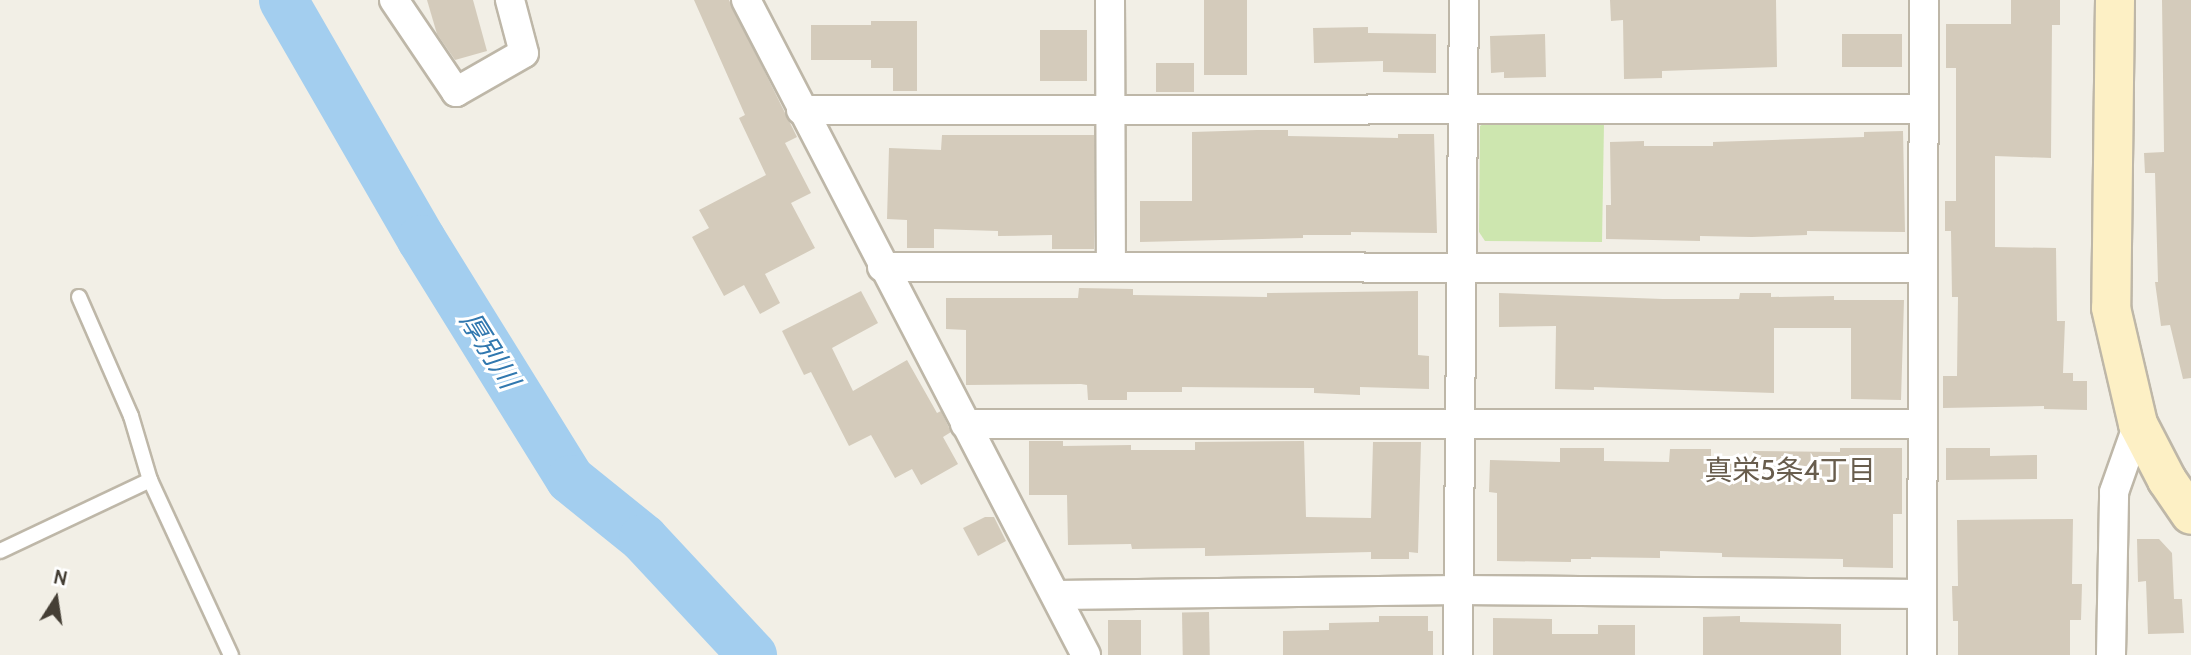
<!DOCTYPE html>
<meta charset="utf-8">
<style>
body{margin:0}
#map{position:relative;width:2191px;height:655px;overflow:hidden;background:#f2efe6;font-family:Cabin,"Noto Sans JP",sans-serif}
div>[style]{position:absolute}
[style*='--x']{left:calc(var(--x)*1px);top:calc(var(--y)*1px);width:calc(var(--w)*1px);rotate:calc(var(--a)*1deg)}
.green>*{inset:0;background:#cde6af}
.river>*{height:49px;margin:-24.5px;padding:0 24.5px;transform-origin:24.5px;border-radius:24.5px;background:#a3ceef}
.building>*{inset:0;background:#d4cbbb;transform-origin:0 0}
.roads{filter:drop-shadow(2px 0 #beb7a8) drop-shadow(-2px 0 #beb7a8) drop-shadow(0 2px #beb7a8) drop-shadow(0 -2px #beb7a8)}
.lane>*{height:14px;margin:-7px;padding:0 7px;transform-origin:7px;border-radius:7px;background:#fff}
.street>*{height:28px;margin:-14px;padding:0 14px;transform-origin:14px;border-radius:14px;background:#fff}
.secondary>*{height:38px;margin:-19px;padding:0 19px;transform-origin:19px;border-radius:19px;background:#fdf0c5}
span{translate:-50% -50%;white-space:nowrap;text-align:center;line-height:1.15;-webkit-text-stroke:6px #fff;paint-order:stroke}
.water-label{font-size:28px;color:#3178af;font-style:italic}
.neighbourhood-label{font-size:28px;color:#685d4d}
.north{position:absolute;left:21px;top:564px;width:70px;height:70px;-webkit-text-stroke:5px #fff;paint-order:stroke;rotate:12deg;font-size:19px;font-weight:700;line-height:28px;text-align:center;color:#453f35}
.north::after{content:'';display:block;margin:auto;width:24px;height:32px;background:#453f35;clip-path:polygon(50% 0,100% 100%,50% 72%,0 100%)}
</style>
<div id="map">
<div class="green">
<div style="clip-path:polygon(1491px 119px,1604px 123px,1602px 242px,1485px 241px,1479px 232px,1480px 126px)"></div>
</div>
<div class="river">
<div style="--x:283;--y:0;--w:276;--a:60"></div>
<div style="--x:421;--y:239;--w:282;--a:58.2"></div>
<div style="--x:570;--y:479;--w:94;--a:38.9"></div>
<div style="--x:643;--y:538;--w:160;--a:47"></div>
</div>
<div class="building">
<div style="clip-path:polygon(427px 0,473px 0,487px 51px,455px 60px,437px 34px)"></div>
<div style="clip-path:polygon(694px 0,729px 0,797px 137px,785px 143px,811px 193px,791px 203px,815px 248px,765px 274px,780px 303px,760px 314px,744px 285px,724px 296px,692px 237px,709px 228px,699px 210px,766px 175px,739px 118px,745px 115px)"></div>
<div style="left:1204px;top:0;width:43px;height:75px"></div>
<div style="clip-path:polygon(1610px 0,1776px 0,1777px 67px,1662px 71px,1662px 78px,1624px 79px,1623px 20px,1611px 21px)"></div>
<div style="clip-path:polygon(2011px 0,2060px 0,2060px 25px,2052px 25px,2051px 158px,1995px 156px,1995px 247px,2056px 248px,2057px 321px,2065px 321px,2063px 373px,2073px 373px,2073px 381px,2087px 381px,2087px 410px,2044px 409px,2044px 406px,1943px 408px,1943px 376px,1957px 376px,1958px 297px,1952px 297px,1951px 231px,1945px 231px,1945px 201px,1956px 201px,1956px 68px,1946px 68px,1946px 24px,2011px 24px)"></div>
<div style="clip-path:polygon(2162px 0,2191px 0,2191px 378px,2183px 379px,2170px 325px,2161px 326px,2155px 282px,2158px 282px,2155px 173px,2145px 173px,2144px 153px,2164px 152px)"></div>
<div style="clip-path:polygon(871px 21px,917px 21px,917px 91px,893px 91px,893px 68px,871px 68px,871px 60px,811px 60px,811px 25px,871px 25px)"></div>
<div style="clip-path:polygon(1368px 27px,1368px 33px,1436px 34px,1436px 73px,1383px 72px,1383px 61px,1314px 63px,1313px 28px)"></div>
<div style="left:1040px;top:30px;width:47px;height:51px"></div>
<div style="clip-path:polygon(1545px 34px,1546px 77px,1504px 78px,1504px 72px,1491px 73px,1490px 36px)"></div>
<div style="left:1842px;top:34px;width:60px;height:33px"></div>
<div style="left:1156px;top:63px;width:38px;height:29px"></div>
<div style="clip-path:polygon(1257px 130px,1288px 130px,1288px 136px,1398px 138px,1398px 134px,1434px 134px,1437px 233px,1351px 232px,1351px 235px,1303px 235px,1303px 238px,1140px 242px,1140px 201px,1192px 201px,1192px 132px)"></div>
<div style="clip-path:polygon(1903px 131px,1905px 232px,1807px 231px,1807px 235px,1752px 237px,1700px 236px,1700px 241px,1606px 239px,1606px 205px,1611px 205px,1610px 142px,1644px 141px,1644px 146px,1713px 146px,1713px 142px,1864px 137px,1864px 132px)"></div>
<div style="clip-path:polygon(942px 135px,1094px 135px,1094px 249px,1052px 249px,1052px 235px,998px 236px,998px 231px,934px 229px,934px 248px,907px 248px,907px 220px,887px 219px,889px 148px,941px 150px)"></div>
<div style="clip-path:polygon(1079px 288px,1133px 289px,1133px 295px,1267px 297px,1267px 293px,1418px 291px,1418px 355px,1429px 356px,1429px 389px,1360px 387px,1360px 395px,1314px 393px,1314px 388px,1182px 387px,1182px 392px,1127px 392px,1127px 400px,1088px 400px,1087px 385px,1081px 384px,966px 385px,966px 330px,946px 329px,946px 298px,1078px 298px)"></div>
<div style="clip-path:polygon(861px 291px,878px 323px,832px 348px,853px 391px,907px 360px,937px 413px,941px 411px,951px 432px,943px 437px,958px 464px,921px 485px,912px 469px,895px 478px,871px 435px,849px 446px,811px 372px,804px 375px,782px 331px)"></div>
<div style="clip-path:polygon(1499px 293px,1663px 299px,1739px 299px,1740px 293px,1771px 293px,1771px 297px,1834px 296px,1834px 300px,1904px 300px,1901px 400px,1851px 399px,1851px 328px,1774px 328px,1774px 393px,1594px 387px,1594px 390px,1555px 389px,1556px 326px,1499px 327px)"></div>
<div style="clip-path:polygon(1029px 441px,1063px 441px,1063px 446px,1131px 445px,1131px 450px,1195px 450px,1195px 442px,1304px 441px,1306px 517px,1371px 518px,1373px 442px,1421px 442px,1418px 553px,1409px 552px,1409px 559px,1371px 559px,1371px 552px,1205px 556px,1205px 548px,1132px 549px,1131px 544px,1068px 545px,1067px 495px,1029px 495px)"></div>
<div style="clip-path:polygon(1560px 448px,1604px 448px,1604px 461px,1669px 462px,1670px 449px,1711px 449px,1711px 460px,1753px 461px,1753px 451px,1840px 452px,1840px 448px,1902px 448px,1902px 514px,1893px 514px,1893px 568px,1843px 567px,1843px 559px,1722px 557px,1722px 553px,1660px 551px,1660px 558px,1591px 557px,1591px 559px,1571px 559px,1571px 562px,1497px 561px,1497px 493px,1489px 492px,1490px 460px,1560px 462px)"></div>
<div style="clip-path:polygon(1946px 448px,1990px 448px,1990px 456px,2037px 455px,2037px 479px,1946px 480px)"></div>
<div style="clip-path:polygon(985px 517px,994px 517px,1006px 541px,978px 556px,963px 528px)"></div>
<div style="clip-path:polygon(2073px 519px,2072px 584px,2082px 584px,2081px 620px,2070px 620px,2070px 655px,1958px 655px,1958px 621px,1953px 621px,1952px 586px,1958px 586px,1957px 520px)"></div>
<div style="clip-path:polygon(2137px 539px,2159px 539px,2172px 553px,2174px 599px,2182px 599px,2184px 633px,2148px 634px,2146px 581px,2138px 582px)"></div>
<div style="left:1209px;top:612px;width:43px;height:27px;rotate:89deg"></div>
<div style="clip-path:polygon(1379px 616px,1428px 616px,1428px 631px,1433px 631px,1433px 655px,1283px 655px,1283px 631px,1329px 630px,1329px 623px,1379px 622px)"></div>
<div style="clip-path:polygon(1740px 616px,1740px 622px,1841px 624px,1841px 655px,1703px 655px,1703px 617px)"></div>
<div style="clip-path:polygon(1493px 618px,1552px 619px,1552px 634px,1598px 634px,1598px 625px,1635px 625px,1635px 655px,1493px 655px)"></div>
<div style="left:1108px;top:620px;width:33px;height:35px"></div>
</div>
<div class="roads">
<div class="lane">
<div style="--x:79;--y:297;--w:130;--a:66.4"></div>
<div style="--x:131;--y:416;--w:67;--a:73.5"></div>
<div style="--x:150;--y:480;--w:193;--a:65.2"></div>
<div style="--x:0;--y:551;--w:166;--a:-25.3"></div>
</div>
<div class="street">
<div style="--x:394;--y:0;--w:111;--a:56"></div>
<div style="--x:456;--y:92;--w:78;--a:-29.8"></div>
<div style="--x:524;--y:53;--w:55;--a:-104.8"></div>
<div style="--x:746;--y:0;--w:738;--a:62.57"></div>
<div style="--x:1110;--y:0;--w:267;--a:89.8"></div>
<div style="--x:801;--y:110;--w:1122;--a:-0.05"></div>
<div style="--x:882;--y:267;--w:1041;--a:0.06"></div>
<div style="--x:965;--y:424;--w:957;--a:0"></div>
<div style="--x:1057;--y:595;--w:402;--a:-0.7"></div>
<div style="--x:1459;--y:590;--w:463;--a:0.5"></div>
<div style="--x:1458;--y:655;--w:655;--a:-89.48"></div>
<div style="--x:1922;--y:655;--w:655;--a:-89.83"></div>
<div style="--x:2111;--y:655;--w:163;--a:-88.9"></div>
<div style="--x:2114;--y:492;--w:72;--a:-70.6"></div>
</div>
<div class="secondary">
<div style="--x:2115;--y:0;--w:308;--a:90.7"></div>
<div style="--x:2111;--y:308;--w:119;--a:76.9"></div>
<div style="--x:2138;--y:424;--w:63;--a:62.6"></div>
<div style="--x:2167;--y:480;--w:42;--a:55.6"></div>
</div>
</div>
<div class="water-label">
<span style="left:490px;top:350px;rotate:58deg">厚別川</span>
</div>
<div class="neighbourhood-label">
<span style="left:1790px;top:470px">真栄5条4丁目</span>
</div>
<div class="north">N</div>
</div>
